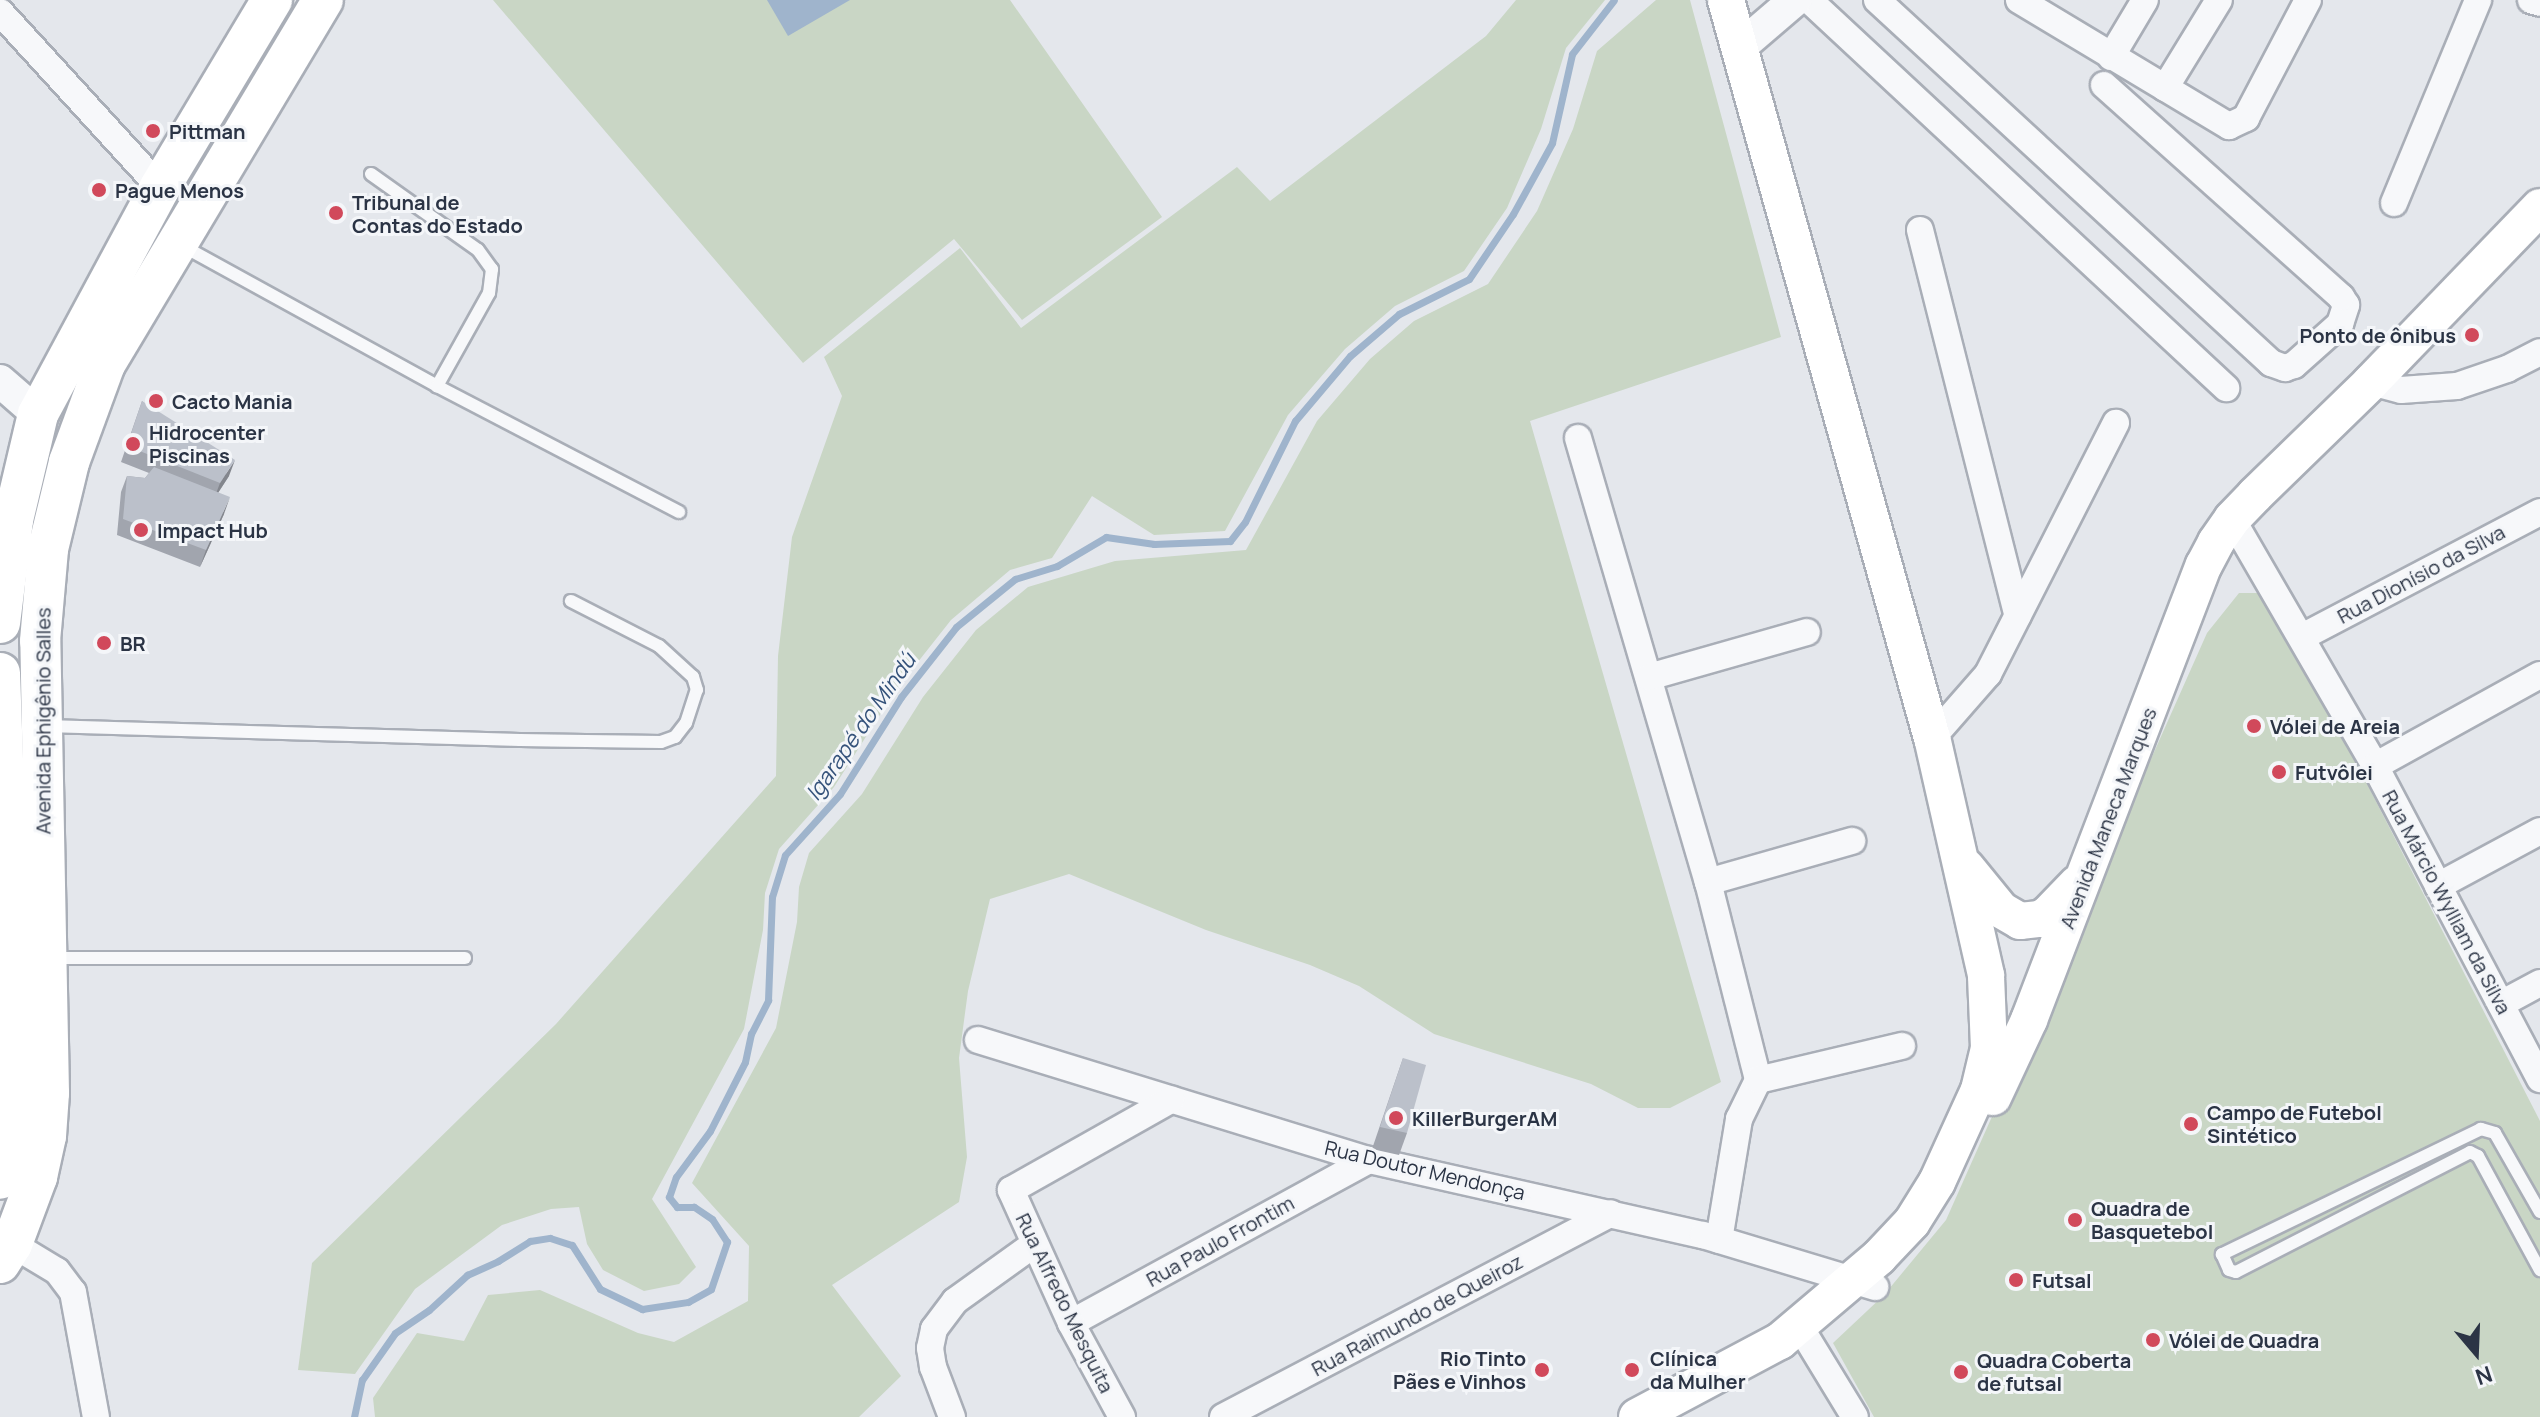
<!DOCTYPE html>
<meta charset="utf-8">
<style>
body{margin:0}
#map{position:relative;width:2540px;height:1417px;overflow:hidden;background:#e4e7ec;font-family:Manrope,sans-serif}
div>[style]{position:absolute}
[style*='--x']{left:calc(var(--x)*1px);top:calc(var(--y)*1px);width:calc(var(--w)*1px);rotate:calc(var(--a)*1deg)}
.green>*{inset:0;background:#c9d6c5}
.water>*{inset:0;background:#9fb4cc}
.stream>*{height:7px;margin:-3.5px;padding:0 3.5px;transform-origin:3.5px;border-radius:3.5px;background:#9fb4cc}
.roads{filter:drop-shadow(2px 0 #a9aeb7) drop-shadow(-2px 0 #a9aeb7) drop-shadow(0 2px #a9aeb7) drop-shadow(0 -2px #a9aeb7)}
.service>*{height:12px;margin:-6px;padding:0 6px;transform-origin:6px;border-radius:6px;background:#f7f8fa}
.minor>*{height:26px;margin:-13px;padding:0 13px;transform-origin:13px;border-radius:13px;background:#f7f8fa}
.tertiary>*{height:32px;margin:-16px;padding:0 16px;transform-origin:16px;border-radius:16px;background:#f7f8fa}
.secondary>*{height:36px;margin:-18px;padding:0 18px;transform-origin:18px;border-radius:18px;background:#fff}
.primary>*{height:40px;margin:-20px;padding:0 20px;transform-origin:20px;border-radius:20px;background:#fff}
.wall>*{inset:0;background:#a1a5ae}
.shaded-wall>*{inset:0;background:#83868d}
.building>*{inset:0;background:#bbc0ca}
.dots>*{width:22px;height:22px;translate:-50% -50%;box-sizing:border-box;border:4px solid #f4f6f9;border-radius:50%}
span{translate:-50% -50%;white-space:nowrap;text-align:center;line-height:1.15;-webkit-text-stroke:6px #f4f6f9;paint-order:stroke}
.poi-label{font-size:20px;color:#2b3445;font-weight:700}
.left{translate:0 -50%;text-align:left}
.right{translate:-100% -50%;text-align:right}
.street-label{font-size:20px;color:#2b3445}
.water-label{font-size:22px;color:#34527a;font-style:italic}
.north{position:absolute;left:2436px;top:1313px;width:80px;height:80px;-webkit-text-stroke:6px #f4f6f9;paint-order:stroke;rotate:161deg;font-size:22px;font-weight:700;line-height:32px;text-align:center;color:#2b3445}
.north::after{content:'';display:block;margin:auto;width:28px;height:36px;background:#2b3445;clip-path:polygon(50% 0,100% 100%,50% 72%,0 100%)}
</style>
<div id="map">
<div class="green">
<div style="clip-path:polygon(493px 0,1010px 0,1162px 217px,1022px 320px,954px 239px,803px 363px)"></div>
<div style="clip-path:polygon(1516px 0,1605px 0,1566px 48px,1541px 129px,1507px 208px,1464px 271px,1395px 306px,1345px 349px,1288px 415px,1225px 531px,1154px 535px,1092px 496px,1052px 558px,1010px 570px,951px 620px,895px 691px,834px 787px,779px 849px,765px 893px,763px 930px,744px 1029px,652px 1199px,696px 1267px,679px 1284px,644px 1291px,603px 1270px,587px 1244px,579px 1207px,551px 1209px,502px 1225px,415px 1289px,355px 1374px,298px 1370px,312px 1263px,556px 1024px,776px 776px,778px 656px,792px 537px,842px 396px,824px 357px,960px 248px,1021px 328px,1237px 167px,1270px 201px,1486px 36px)"></div>
<div style="clip-path:polygon(1656px 0,1690px 0,1781px 337px,1530px 421px,1721px 1082px,1670px 1108px,1638px 1108px,1591px 1084px,1434px 1034px,1359px 986px,1310px 965px,1206px 930px,1069px 874px,990px 899px,968px 991px,959px 1058px,967px 1157px,959px 1202px,832px 1285px,901px 1376px,859px 1417px,375px 1417px,373px 1398px,417px 1333px,464px 1341px,488px 1295px,540px 1290px,638px 1333px,674px 1342px,748px 1301px,749px 1246px,692px 1183px,776px 1028px,797px 922px,799px 887px,809px 853px,862px 794px,923px 697px,976px 630px,1028px 587px,1115px 561px,1246px 550px,1317px 421px,1370px 359px,1414px 321px,1488px 284px,1537px 211px,1573px 129px,1597px 51px)"></div>
<div style="clip-path:polygon(2239px 593px,2269px 593px,2540px 1121px,2540px 1417px,1874px 1417px,1833px 1343px,1884px 1295px,1946px 1220px,2207px 633px)"></div>
</div>
<div class="water">
<div style="clip-path:polygon(767px 0,850px 0,788px 36px)"></div>
</div>
<div class="stream">
<div style="--x:354;--y:1417;--w:38;--a:-78"></div>
<div style="--x:362;--y:1380;--w:57;--a:-54.9"></div>
<div style="--x:395;--y:1333;--w:41;--a:-34.1"></div>
<div style="--x:429;--y:1310;--w:52;--a:-42.6"></div>
<div style="--x:467;--y:1275;--w:34;--a:-24"></div>
<div style="--x:498;--y:1261;--w:38;--a:-32"></div>
<div style="--x:530;--y:1241;--w:20;--a:-9"></div>
<div style="--x:550;--y:1238;--w:23;--a:18"></div>
<div style="--x:572;--y:1245;--w:52;--a:57.5"></div>
<div style="--x:600;--y:1289;--w:47;--a:25.5"></div>
<div style="--x:642;--y:1309;--w:47;--a:-8.7"></div>
<div style="--x:688;--y:1302;--w:26;--a:-29"></div>
<div style="--x:711;--y:1289;--w:50;--a:-71.2"></div>
<div style="--x:727;--y:1242;--w:27;--a:-123"></div>
<div style="--x:712;--y:1219;--w:22;--a:-146"></div>
<div style="--x:694;--y:1207;--w:17;--a:180"></div>
<div style="--x:677;--y:1207;--w:13;--a:-129"></div>
<div style="--x:669;--y:1197;--w:21;--a:-71"></div>
<div style="--x:676;--y:1177;--w:57;--a:-53.5"></div>
<div style="--x:710;--y:1131;--w:77;--a:-63.1"></div>
<div style="--x:745;--y:1062;--w:29;--a:-78"></div>
<div style="--x:751;--y:1034;--w:38;--a:-63"></div>
<div style="--x:768;--y:1000;--w:103;--a:-87.8"></div>
<div style="--x:772;--y:897;--w:44;--a:-72.8"></div>
<div style="--x:785;--y:855;--w:82;--a:-48"></div>
<div style="--x:840;--y:794;--w:115;--a:-57.8"></div>
<div style="--x:901;--y:697;--w:89;--a:-51.8"></div>
<div style="--x:956;--y:627;--w:76;--a:-39.1"></div>
<div style="--x:1015;--y:579;--w:44;--a:-17.2"></div>
<div style="--x:1057;--y:566;--w:57;--a:-30.6"></div>
<div style="--x:1106;--y:537;--w:49;--a:8.3"></div>
<div style="--x:1154;--y:544;--w:76;--a:-2.3"></div>
<div style="--x:1230;--y:541;--w:24;--a:-52"></div>
<div style="--x:1245;--y:522;--w:113;--a:-63.7"></div>
<div style="--x:1295;--y:421;--w:85;--a:-49.8"></div>
<div style="--x:1350;--y:356;--w:65;--a:-40.6"></div>
<div style="--x:1399;--y:314;--w:78;--a:-26.6"></div>
<div style="--x:1469;--y:279;--w:78;--a:-55.9"></div>
<div style="--x:1513;--y:214;--w:81;--a:-61.2"></div>
<div style="--x:1552;--y:143;--w:91;--a:-77.3"></div>
<div style="--x:1572;--y:54;--w:68;--a:-52.1"></div>
</div>
<div class="roads">
<div class="service">
<div style="--x:371;--y:174;--w:131;--a:35.4"></div>
<div style="--x:478;--y:250;--w:24;--a:54"></div>
<div style="--x:492;--y:269;--w:24;--a:97"></div>
<div style="--x:489;--y:293;--w:107;--a:119.2"></div>
<div style="--x:181;--y:245;--w:292;--a:28.8"></div>
<div style="--x:437;--y:386;--w:273;--a:27.5"></div>
<div style="--x:46;--y:726;--w:474;--a:1.7"></div>
<div style="--x:520;--y:740;--w:141;--a:0.8"></div>
<div style="--x:661;--y:742;--w:15;--a:-20"></div>
<div style="--x:675;--y:737;--w:18;--a:-52"></div>
<div style="--x:686;--y:723;--w:35;--a:-72"></div>
<div style="--x:697;--y:690;--w:14;--a:-107"></div>
<div style="--x:693;--y:677;--w:46;--a:-137.6"></div>
<div style="--x:659;--y:646;--w:99;--a:-152.9"></div>
<div style="--x:52;--y:958;--w:413;--a:0"></div>
<div style="--x:2540;--y:1212;--w:91;--a:-119.7"></div>
<div style="--x:2495;--y:1133;--w:15;--a:-164"></div>
<div style="--x:2481;--y:1129;--w:288;--a:154.2"></div>
<div style="--x:2222;--y:1254;--w:17;--a:66"></div>
<div style="--x:2229;--y:1270;--w:7;--a:16"></div>
<div style="--x:2236;--y:1272;--w:263;--a:-27.1"></div>
<div style="--x:2470;--y:1152;--w:9;--a:27"></div>
<div style="--x:2478;--y:1156;--w:130;--a:61.5"></div>
</div>
<div class="minor">
<div style="--x:1809;--y:0;--w:570;--a:42.94"></div>
<div style="--x:1877;--y:0;--w:536;--a:42.65"></div>
<div style="--x:2271;--y:363;--w:15;--a:20"></div>
<div style="--x:2285;--y:368;--w:9;--a:-18"></div>
<div style="--x:2294;--y:365;--w:62;--a:-41.7"></div>
<div style="--x:2340;--y:324;--w:20;--a:-72"></div>
<div style="--x:2346;--y:305;--w:9;--a:-122"></div>
<div style="--x:2341;--y:297;--w:318;--a:-138.2"></div>
<div style="--x:2019;--y:0;--w:245;--a:31"></div>
<div style="--x:2229;--y:126;--w:19;--a:-25"></div>
<div style="--x:2246;--y:118;--w:133;--a:-62.3"></div>
<div style="--x:2531;--y:0;--w:9;--a:18"></div>
<div style="--x:0;--y:12;--w:237;--a:47.6"></div>
<div style="--x:2111;--y:57;--w:66;--a:-59.2"></div>
<div style="--x:2165;--y:88;--w:103;--a:-58.5"></div>
<div style="--x:2394;--y:203;--w:220;--a:-67.5"></div>
<div style="--x:1920;--y:230;--w:398;--a:75.8"></div>
<div style="--x:2371;--y:382;--w:31;--a:15"></div>
<div style="--x:2401;--y:390;--w:56;--a:-4.1"></div>
<div style="--x:2457;--y:386;--w:53;--a:-18.8"></div>
<div style="--x:2507;--y:369;--w:37;--a:-27"></div>
<div style="--x:1578;--y:438;--w:463;--a:73.7"></div>
<div style="--x:1708;--y:882;--w:204;--a:75.8"></div>
<div style="--x:2232;--y:519;--w:285;--a:59.9"></div>
<div style="--x:2375;--y:766;--w:354;--a:62.2"></div>
<div style="--x:2302;--y:637;--w:269;--a:-27.7"></div>
<div style="--x:1649;--y:677;--w:164;--a:-15.9"></div>
<div style="--x:1932;--y:738;--w:85;--a:-48.8"></div>
<div style="--x:1988;--y:674;--w:282;--a:-63"></div>
<div style="--x:2375;--y:766;--w:188;--a:-28.9"></div>
<div style="--x:1708;--y:882;--w:150;--a:-15.9"></div>
<div style="--x:2438;--y:886;--w:116;--a:-28.3"></div>
<div style="--x:2501;--y:1004;--w:44;--a:-28.3"></div>
<div style="--x:978;--y:1040;--w:409;--a:17.1"></div>
<div style="--x:1369;--y:1160;--w:342;--a:12.7"></div>
<div style="--x:1703;--y:1235;--w:180;--a:16.8"></div>
<div style="--x:1719;--y:1240;--w:123;--a:-80.6"></div>
<div style="--x:1739;--y:1119;--w:43;--a:-64"></div>
<div style="--x:1758;--y:1080;--w:148;--a:-13.3"></div>
<div style="--x:12;--y:1244;--w:52;--a:31"></div>
<div style="--x:57;--y:1271;--w:26;--a:53"></div>
<div style="--x:73;--y:1292;--w:127;--a:79.6"></div>
<div style="--x:1071;--y:1323;--w:340;--a:-28.7"></div>
<div style="--x:1800;--y:1327;--w:105;--a:58.6"></div>
<div style="--x:952;--y:1417;--w:53;--a:-110.8"></div>
<div style="--x:933;--y:1367;--w:19;--a:-99"></div>
<div style="--x:930;--y:1348;--w:19;--a:-78"></div>
<div style="--x:934;--y:1329;--w:35;--a:-53"></div>
<div style="--x:955;--y:1301;--w:96;--a:-35.7"></div>
<div style="--x:1122;--y:1417;--w:107;--a:-118.5"></div>
<div style="--x:1071;--y:1323;--w:146;--a:-114.3"></div>
<div style="--x:1011;--y:1190;--w:184;--a:-29.4"></div>
<div style="--x:1223;--y:1417;--w:438;--a:-27.7"></div>
</div>
<div class="tertiary">
<div style="--x:1739;--y:48;--w:74;--a:-40.6"></div>
<div style="--x:0;--y:381;--w:50;--a:41"></div>
</div>
<div class="secondary">
<div style="--x:1966;--y:867;--w:55;--a:50.9"></div>
<div style="--x:2001;--y:910;--w:22;--a:30"></div>
<div style="--x:2020;--y:921;--w:20;--a:-6"></div>
<div style="--x:2040;--y:919;--w:9;--a:-32"></div>
<div style="--x:2048;--y:914;--w:42;--a:-46"></div>
<div style="--x:1993;--y:1097;--w:85;--a:-64.9"></div>
<div style="--x:2029;--y:1020;--w:487;--a:-69"></div>
<div style="--x:2204;--y:565;--w:26;--a:-62"></div>
<div style="--x:2216;--y:542;--w:28;--a:-55"></div>
<div style="--x:2232;--y:519;--w:33;--a:-46"></div>
<div style="--x:2255;--y:495;--w:162;--a:-44.2"></div>
<div style="--x:2371;--y:382;--w:243;--a:-46"></div>
<div style="--x:1637;--y:1417;--w:162;--a:-28"></div>
<div style="--x:1780;--y:1341;--w:130;--a:-40.3"></div>
<div style="--x:1879;--y:1257;--w:48;--a:-46.7"></div>
<div style="--x:1912;--y:1222;--w:47;--a:-58"></div>
<div style="--x:1937;--y:1182;--w:101;--a:-65.5"></div>
<div style="--x:1979;--y:1090;--w:43;--a:-76.6"></div>
<div style="--x:1989;--y:1048;--w:73;--a:-92.4"></div>
<div style="--x:1986;--y:975;--w:243;--a:-102.8"></div>
<div style="--x:1932;--y:738;--w:766;--a:-105.6"></div>
</div>
<div class="primary">
<div style="--x:0;--y:623;--w:104;--a:-82.8"></div>
<div style="--x:13;--y:520;--w:109;--a:-76.7"></div>
<div style="--x:38;--y:414;--w:258;--a:-61.7"></div>
<div style="--x:160;--y:187;--w:218;--a:-59.1"></div>
<div style="--x:0;--y:673;--w:392;--a:88"></div>
<div style="--x:14;--y:1065;--w:53;--a:91.1"></div>
<div style="--x:13;--y:1118;--w:62;--a:102"></div>
<div style="--x:0;--y:1263;--w:22;--a:-58"></div>
<div style="--x:12;--y:1244;--w:72;--a:-69.5"></div>
<div style="--x:37;--y:1177;--w:42;--a:-77.6"></div>
<div style="--x:46;--y:1136;--w:43;--a:-86"></div>
<div style="--x:49;--y:1093;--w:452;--a:-91.1"></div>
<div style="--x:40;--y:641;--w:92;--a:-85"></div>
<div style="--x:48;--y:549;--w:89;--a:-76.4"></div>
<div style="--x:69;--y:462;--w:104;--a:-69.8"></div>
<div style="--x:105;--y:364;--w:424;--a:-59.1"></div>
</div>
</div>
<div class="wall">
<div style="clip-path:polygon(142px 401px,229px 476px,218px 493px,224px 514px,200px 567px,117px 535px,121px 492px,127px 476px,145px 478px,149px 473px,121px 462px)"></div>
<div style="clip-path:polygon(1403px 1058px,1407px 1133px,1399px 1155px,1372px 1149px)"></div>
</div>
<div class="shaded-wall">
<div style="clip-path:polygon(235px 460px,229px 476px,214px 499px,220px 483px)"></div>
<div style="clip-path:polygon(230px 497px,224px 514px,200px 567px,206px 550px)"></div>
</div>
<div class="building">
<div style="clip-path:polygon(142px 401px,235px 460px,220px 483px,127px 446px)"></div>
<div style="clip-path:polygon(154px 467px,230px 497px,206px 550px,123px 519px,127px 476px,145px 478px)"></div>
<div style="clip-path:polygon(1403px 1058px,1426px 1065px,1407px 1133px,1380px 1127px)"></div>
</div>
<div class="dots">
<div style="left:153px;top:131px;background:#d1495b"></div>
<div style="left:99px;top:190px;background:#d1495b"></div>
<div style="left:336px;top:213px;background:#d1495b"></div>
<div style="left:2472px;top:335px;background:#d1495b"></div>
<div style="left:156px;top:401px;background:#d1495b"></div>
<div style="left:133px;top:444px;background:#d1495b"></div>
<div style="left:141px;top:530px;background:#d1495b"></div>
<div style="left:104px;top:643px;background:#d1495b"></div>
<div style="left:2254px;top:726px;background:#d1495b"></div>
<div style="left:2279px;top:772px;background:#d1495b"></div>
<div style="left:1396px;top:1118px;background:#d1495b"></div>
<div style="left:2191px;top:1124px;background:#d1495b"></div>
<div style="left:2075px;top:1220px;background:#d1495b"></div>
<div style="left:2016px;top:1280px;background:#d1495b"></div>
<div style="left:2153px;top:1340px;background:#d1495b"></div>
<div style="left:1542px;top:1370px;background:#d1495b"></div>
<div style="left:1632px;top:1370px;background:#d1495b"></div>
<div style="left:1961px;top:1372px;background:#d1495b"></div>
</div>
<div class="poi-label">
<span class="left" style="left:169px;top:131px">Pittman</span>
<span class="left" style="left:115px;top:190px">Pague Menos</span>
<span class="left" style="left:352px;top:214px">Tribunal de<br>Contas do Estado</span>
<span class="right" style="left:2456px;top:335px">Ponto de ônibus</span>
<span class="left" style="left:172px;top:401px">Cacto Mania</span>
<span class="left" style="left:149px;top:444px">Hidrocenter<br>Piscinas</span>
<span class="left" style="left:157px;top:530px">Impact Hub</span>
<span class="left" style="left:120px;top:643px">BR</span>
<span class="left" style="left:2270px;top:726px">Vólei de Areia</span>
<span class="left" style="left:2295px;top:772px">Futvôlei</span>
<span class="left" style="left:2207px;top:1124px">Campo de Futebol<br>Sintético</span>
<span class="left" style="left:1412px;top:1118px">KillerBurgerAM</span>
<span class="left" style="left:2091px;top:1220px">Quadra de<br>Basquetebol</span>
<span class="left" style="left:2032px;top:1280px">Futsal</span>
<span class="left" style="left:2169px;top:1340px">Vólei de Quadra</span>
<span class="right" style="left:1526px;top:1370px">Rio Tinto<br>Pães e Vinhos</span>
<span class="left" style="left:1650px;top:1370px">Clínica<br>da Mulher</span>
<span class="left" style="left:1977px;top:1372px">Quadra Coberta<br>de futsal</span>
</div>
<div class="street-label">
<span style="left:2421px;top:574px;rotate:-28deg">Rua Dionísio da Silva</span>
<span style="left:43px;top:721px;rotate:-90deg">Avenida Ephigênio Salles</span>
<span style="left:2108px;top:818px;rotate:-69deg">Avenida Maneca Marques</span>
<span style="left:2447px;top:902px;rotate:62deg">Rua Márcio Wylliam da Silva</span>
<span style="left:1425px;top:1170px;rotate:13deg">Rua Doutor Mendonça</span>
<span style="left:1220px;top:1241px;rotate:-29deg">Rua Paulo Frontim</span>
<span style="left:1065px;top:1303px;rotate:64deg">Rua Alfredo Mesquita</span>
<span style="left:1417px;top:1315px;rotate:-28deg">Rua Raimundo de Queiroz</span>
</div>
<div class="water-label">
<span style="left:861px;top:727px;rotate:-55deg">Igarapé do Mindú</span>
</div>
<div class="north">N</div>
</div>
